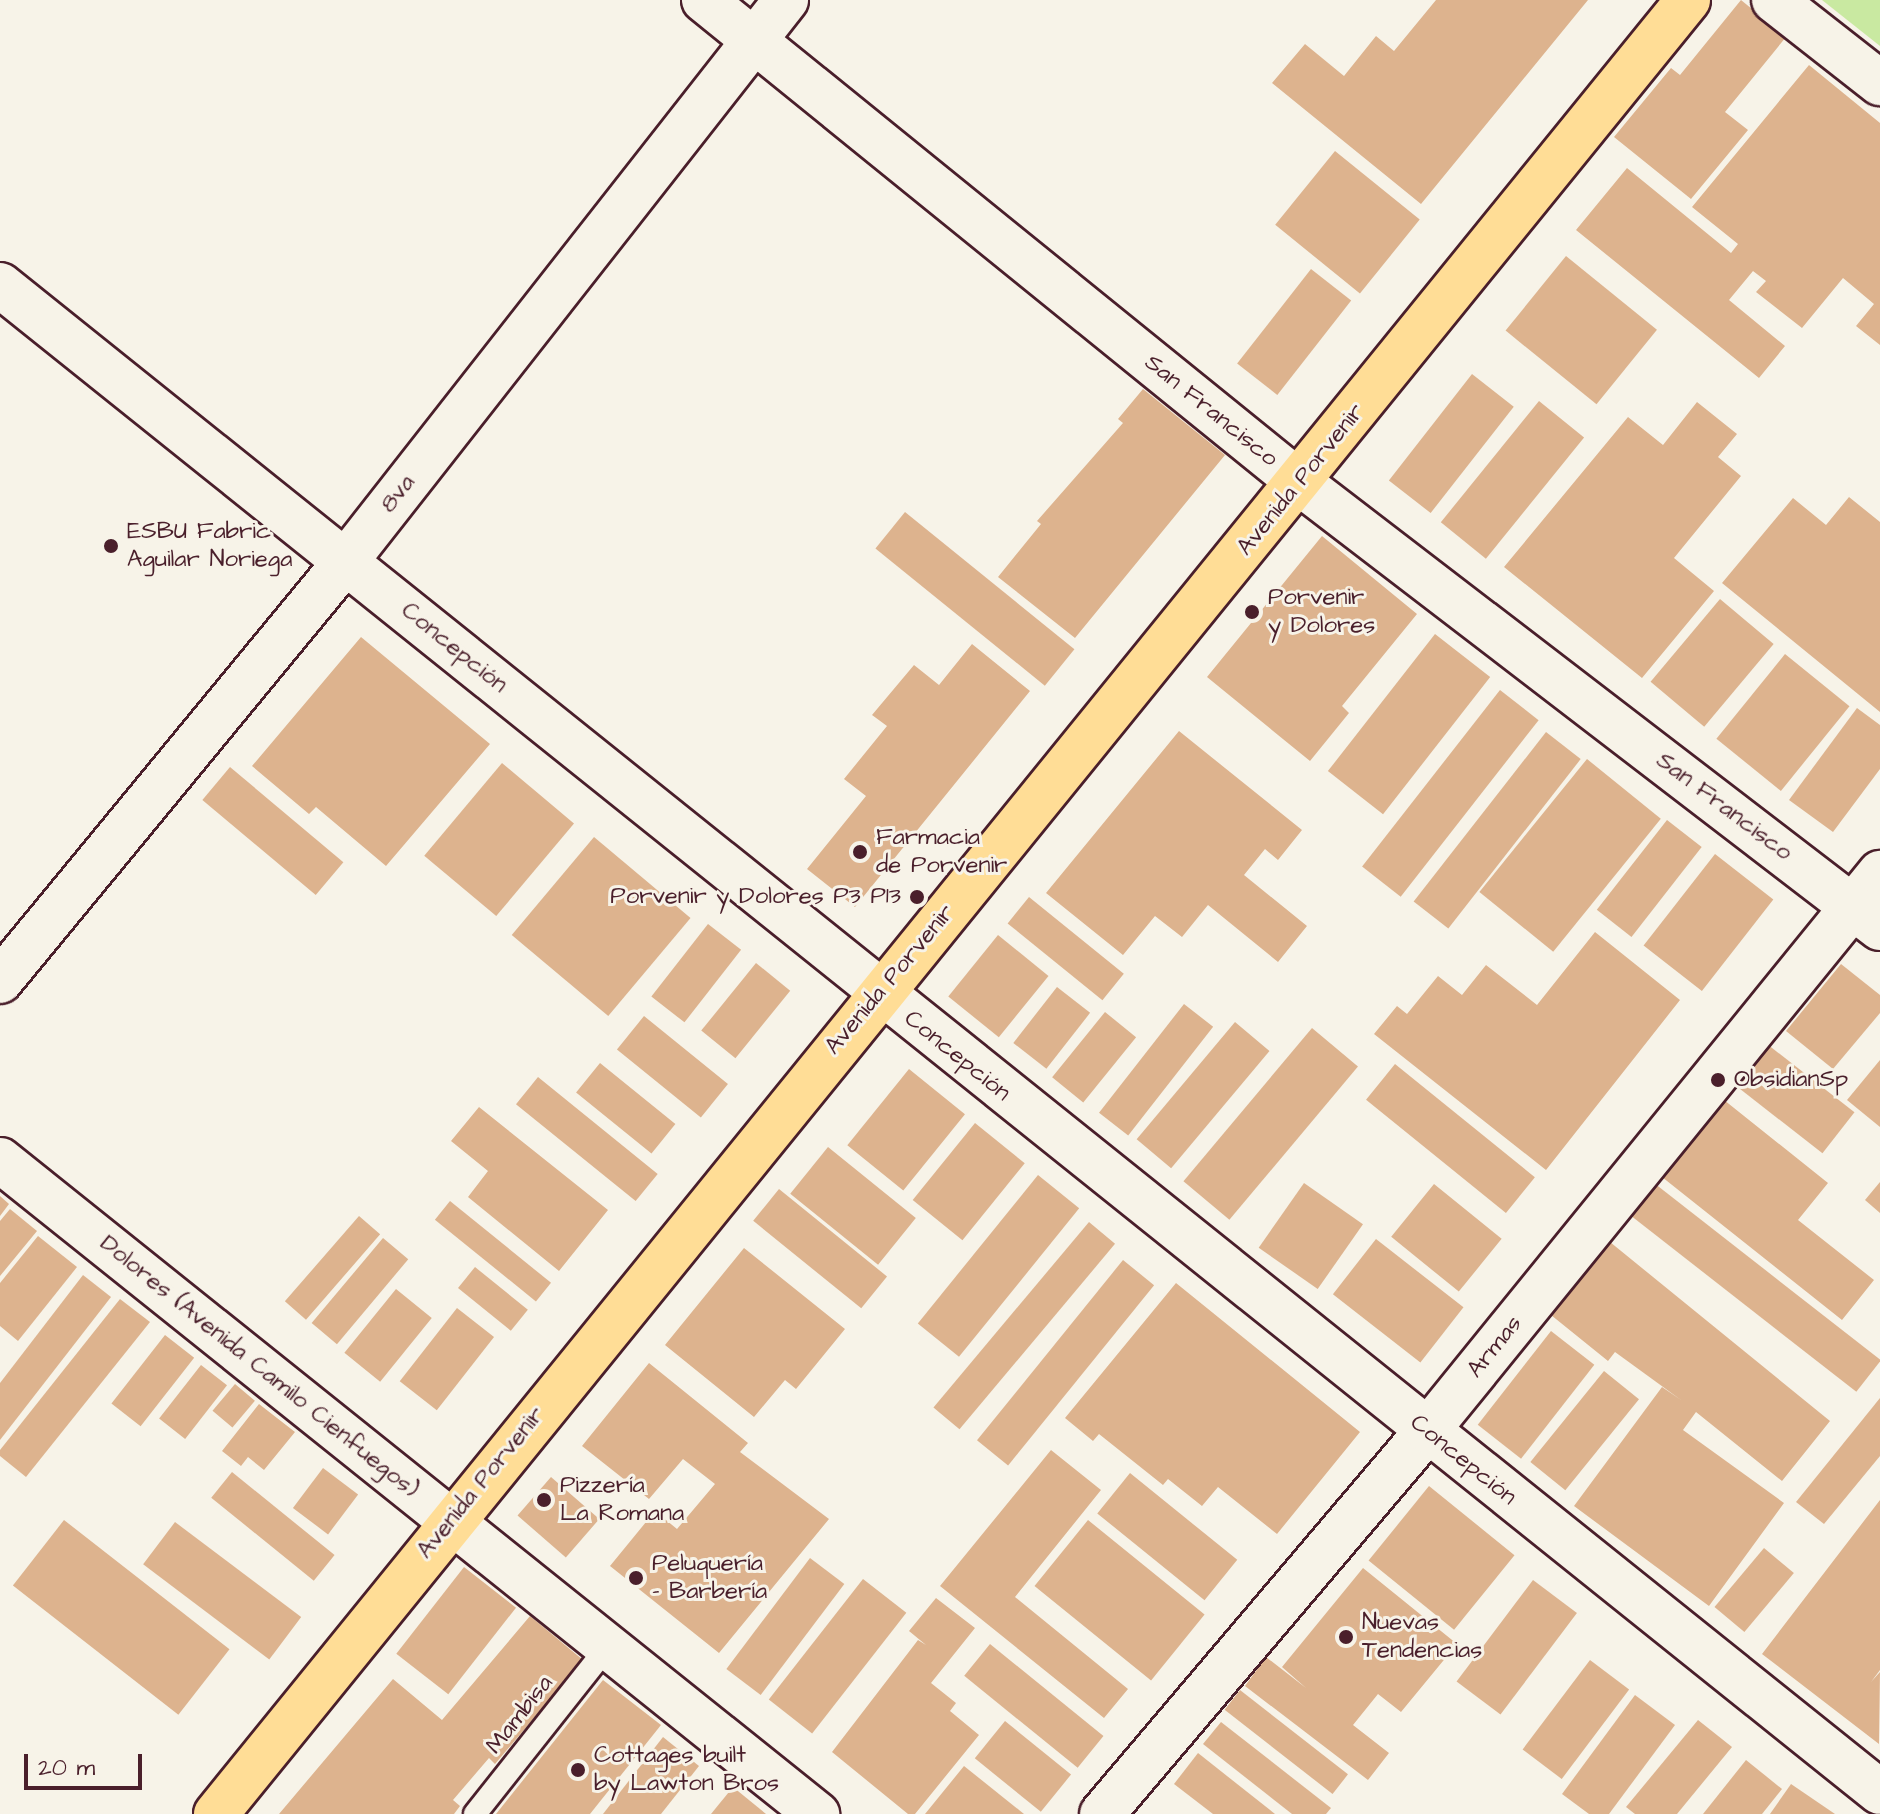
<!DOCTYPE html>
<meta charset="utf-8">
<style>
body{margin:0}
#map{position:relative;width:1880px;height:1814px;overflow:hidden;background:#f7f3e8;font-family:"Architects Daughter",sans-serif}
div>[style]{position:absolute}
[style*='--x']{left:calc(var(--x)*1px);top:calc(var(--y)*1px);width:calc(var(--w)*1px);rotate:calc(var(--a)*1deg)}
.green>*{inset:0;background:#c9e9a1}
.building>*{inset:0;background:#ddb38e;transform-origin:0 0}
.roads{filter:drop-shadow(2px 0 #4a1f2b) drop-shadow(-2px 0 #4a1f2b) drop-shadow(0 2px #4a1f2b) drop-shadow(0 -2px #4a1f2b)}
.lane>*{height:22px;margin:-11px;padding:0 11px;transform-origin:11px;border-radius:11px;background:#f7f3e8}
.street>*{height:44px;margin:-22px;padding:0 22px;transform-origin:22px;border-radius:22px;background:#f7f3e8}
.secondary>*{height:44px;margin:-22px;padding:0 22px;transform-origin:22px;border-radius:22px;background:#f7f3e8}
.primary>*{height:44px;margin:-22px;padding:0 22px;transform-origin:22px;border-radius:22px;background:#ffdd96}
.dots>*{width:22px;height:22px;translate:-50% -50%;box-sizing:border-box;border:4px solid #f7f3e8;border-radius:50%}
span{translate:-50% -50%;white-space:nowrap;text-align:center;line-height:1.15;-webkit-text-stroke:6px #f7f3e8;paint-order:stroke}
.street-label{font-size:24px;color:#4a1f2b}
.poi-label{font-size:24px;color:#4a1f2b}
.left{translate:0 -50%;text-align:left}
.right{translate:-100% -50%;text-align:right}
.scale{position:absolute;left:24px;top:1754px;width:118px;height:36px;box-sizing:border-box;border:4px solid #4a1f2b;border-top:0;padding-left:10px;font-size:24px;line-height:28px;white-space:nowrap;color:#4a1f2b;-webkit-text-stroke:6px #f7f3e8;paint-order:stroke}
</style>
<div id="map">
<div class="green">
<div style="clip-path:polygon(1822px 0,1880px 0,1880px 46px)"></div>
</div>
<div class="building">
<div style="clip-path:polygon(1436px 0,1588px 0,1421px 204px,1272px 83px,1305px 44px,1344px 76px,1376px 36px,1394px 51px)"></div>
<div style="clip-path:polygon(1741px 0,1786px 37px,1725px 112px,1748px 130px,1691px 199px,1614px 137px,1671px 68px,1680px 75px)"></div>
<div style="clip-path:polygon(1809px 65px,1880px 123px,1880px 345px,1856px 326px,1874px 304px,1843px 278px,1802px 328px,1756px 292px,1766px 281px,1753px 271px,1729px 300px,1785px 346px,1759px 378px,1576px 230px,1627px 168px,1731px 253px,1738px 244px,1692px 207px)"></div>
<div style="left:1335px;top:151px;width:109px;height:95px;rotate:39deg"></div>
<div style="left:1566px;top:256px;width:117px;height:96px;rotate:39deg"></div>
<div style="left:1311px;top:269px;width:51px;height:120px;rotate:38deg"></div>
<div style="left:1472px;top:374px;width:53px;height:135px;rotate:38deg"></div>
<div style="clip-path:polygon(1143px 389px,1225px 455px,1075px 638px,998px 577px,1041px 524px,1037px 521px,1123px 423px,1118px 419px)"></div>
<div style="left:1539px;top:401px;width:58px;height:156px;rotate:39deg"></div>
<div style="clip-path:polygon(1697px 402px,1737px 434px,1718px 457px,1741px 476px,1674px 558px,1714px 591px,1642px 678px,1504px 567px,1628px 417px,1663px 445px)"></div>
<div style="clip-path:polygon(1849px 497px,1880px 522px,1880px 712px,1722px 583px,1793px 498px,1826px 525px)"></div>
<div style="left:905px;top:512px;width:218px;height:47px;rotate:39deg"></div>
<div style="clip-path:polygon(1322px 536px,1417px 614px,1342px 706px,1349px 713px,1310px 761px,1207px 677px)"></div>
<div style="left:1720px;top:599px;width:70px;height:108px;rotate:40deg"></div>
<div style="left:1435px;top:634px;width:70px;height:174px;rotate:38deg"></div>
<div style="clip-path:polygon(361px 637px,490px 744px,386px 866px,316px 807px,309px 814px,252px 766px)"></div>
<div style="clip-path:polygon(972px 644px,1030px 691px,855px 907px,807px 869px,866px 796px,844px 779px,887px 726px,872px 715px,914px 665px,939px 685px)"></div>
<div style="left:1785px;top:654px;width:83px;height:109px;rotate:39deg"></div>
<div style="left:1500px;top:690px;width:49px;height:224px;rotate:38deg"></div>
<div style="clip-path:polygon(1857px 708px,1880px 725px,1880px 769px,1833px 832px,1789px 800px)"></div>
<div style="clip-path:polygon(1179px 731px,1302px 830px,1278px 860px,1265px 849px,1244px 875px,1307px 926px,1278px 962px,1208px 905px,1182px 937px,1155px 916px,1123px 955px,1046px 893px)"></div>
<div style="left:1546px;top:732px;width:44px;height:215px;rotate:38deg"></div>
<div style="left:1587px;top:759px;width:95px;height:171px;rotate:39deg"></div>
<div style="left:502px;top:763px;width:94px;height:121px;rotate:40deg"></div>
<div style="left:230px;top:767px;width:148px;height:43px;rotate:40deg"></div>
<div style="left:1667px;top:820px;width:44px;height:114px;rotate:38deg"></div>
<div style="left:594px;top:837px;width:126px;height:128px;rotate:40deg"></div>
<div style="left:1715px;top:854px;width:74px;height:116px;rotate:38deg"></div>
<div style="left:1029px;top:897px;width:122px;height:34px;rotate:39deg"></div>
<div style="left:708px;top:924px;width:42px;height:92px;rotate:38deg"></div>
<div style="clip-path:polygon(1595px 932px,1680px 1000px,1546px 1170px,1374px 1034px,1397px 1006px,1407px 1014px,1438px 976px,1462px 995px,1486px 965px,1537px 1005px)"></div>
<div style="left:998px;top:935px;width:65px;height:79px;rotate:39deg"></div>
<div style="left:756px;top:963px;width:44px;height:87px;rotate:39deg"></div>
<div style="clip-path:polygon(1841px 964px,1880px 995px,1880px 1013px,1833px 1069px,1786px 1031px)"></div>
<div style="left:1057px;top:987px;width:42px;height:71px;rotate:38deg"></div>
<div style="left:1184px;top:1004px;width:37px;height:138px;rotate:38deg"></div>
<div style="left:1105px;top:1012px;width:40px;height:84px;rotate:39deg"></div>
<div style="left:644px;top:1016px;width:108px;height:43px;rotate:39deg"></div>
<div style="left:1235px;top:1022px;width:45px;height:153px;rotate:40deg"></div>
<div style="left:1312px;top:1028px;width:60px;height:200px;rotate:40deg"></div>
<div style="left:1767px;top:1044px;width:111px;height:52px;rotate:38deg"></div>
<div style="clip-path:polygon(1880px 1060px,1880px 1127px,1847px 1100px)"></div>
<div style="left:600px;top:1063px;width:97px;height:38px;rotate:39deg"></div>
<div style="left:1395px;top:1064px;width:180px;height:46px;rotate:39deg"></div>
<div style="left:909px;top:1069px;width:72px;height:98px;rotate:39deg"></div>
<div style="left:538px;top:1077px;width:154px;height:35px;rotate:39deg"></div>
<div style="clip-path:polygon(1724px 1100px,1828px 1183px,1798px 1220px,1874px 1280px,1842px 1320px,1662px 1177px)"></div>
<div style="clip-path:polygon(479px 1107px,608px 1210px,559px 1271px,468px 1197px,488px 1171px,451px 1141px)"></div>
<div style="left:975px;top:1123px;width:64px;height:99px;rotate:39deg"></div>
<div style="left:828px;top:1147px;width:113px;height:60px;rotate:39deg"></div>
<div style="left:1038px;top:1175px;width:53px;height:191px;rotate:39deg"></div>
<div style="clip-path:polygon(1880px 1182px,1880px 1213px,1865px 1200px)"></div>
<div style="left:1304px;top:1183px;width:72px;height:79px;rotate:35deg"></div>
<div style="left:1654px;top:1183px;width:288px;height:40px;rotate:38deg"></div>
<div style="left:1434px;top:1184px;width:87px;height:68px;rotate:39deg"></div>
<div style="left:779px;top:1189px;width:139px;height:41px;rotate:39deg"></div>
<div style="clip-path:polygon(0 1196px,9px 1204px,0 1216px)"></div>
<div style="left:450px;top:1201px;width:130px;height:24px;rotate:39deg"></div>
<div style="clip-path:polygon(10px 1209px,37px 1231px,0 1276px,0 1221px)"></div>
<div style="left:359px;top:1216px;width:28px;height:113px;rotate:41deg"></div>
<div style="left:1089px;top:1222px;width:34px;height:242px;rotate:40deg"></div>
<div style="clip-path:polygon(38px 1236px,77px 1267px,18px 1341px,0 1326px,0 1283px)"></div>
<div style="left:383px;top:1238px;width:33px;height:111px;rotate:40deg"></div>
<div style="left:1376px;top:1239px;width:111px;height:70px;rotate:38deg"></div>
<div style="clip-path:polygon(1610px 1242px,1830px 1421px,1782px 1481px,1696px 1412px,1683px 1430px,1784px 1503px,1709px 1606px,1574px 1506px,1662px 1387px,1681px 1400px,1615px 1352px,1608px 1361px,1551px 1315px)"></div>
<div style="clip-path:polygon(744px 1248px,845px 1329px,796px 1389px,785px 1380px,754px 1417px,665px 1345px)"></div>
<div style="left:1123px;top:1260px;width:40px;height:232px;rotate:39deg"></div>
<div style="left:475px;top:1267px;width:68px;height:27px;rotate:39deg"></div>
<div style="clip-path:polygon(83px 1275px,111px 1297px,0 1440px,0 1383px)"></div>
<div style="clip-path:polygon(1176px 1283px,1360px 1432px,1277px 1534px,1218px 1487px,1202px 1506px,1168px 1479px,1163px 1485px,1099px 1434px,1093px 1441px,1065px 1418px)"></div>
<div style="left:396px;top:1289px;width:46px;height:82px;rotate:39deg"></div>
<div style="clip-path:polygon(120px 1299px,150px 1322px,26px 1477px,0 1456px,0 1450px)"></div>
<div style="left:457px;top:1308px;width:47px;height:93px;rotate:38deg"></div>
<div style="left:1551px;top:1331px;width:55px;height:119px;rotate:38deg"></div>
<div style="left:165px;top:1335px;width:37px;height:87px;rotate:38deg"></div>
<div style="clip-path:polygon(649px 1363px,748px 1443px,740px 1452px,829px 1519px,719px 1653px,610px 1566px,655px 1511px,677px 1529px,715px 1484px,683px 1459px,649px 1499px,582px 1446px)"></div>
<div style="left:201px;top:1365px;width:33px;height:68px;rotate:38deg"></div>
<div style="left:1604px;top:1371px;width:45px;height:117px;rotate:39deg"></div>
<div style="left:235px;top:1384px;width:26px;height:35px;rotate:40deg"></div>
<div style="clip-path:polygon(1880px 1398px,1880px 1456px,1824px 1524px,1796px 1502px)"></div>
<div style="clip-path:polygon(259px 1404px,295px 1432px,264px 1470px,248px 1457px,241px 1466px,222px 1451px)"></div>
<div style="clip-path:polygon(1051px 1450px,1101px 1490px,1015px 1597px,1128px 1689px,1104px 1718px,940px 1586px)"></div>
<div style="left:323px;top:1468px;width:44px;height:50px;rotate:37deg"></div>
<div style="left:232px;top:1472px;width:132px;height:33px;rotate:39deg"></div>
<div style="left:1130px;top:1473px;width:138px;height:52px;rotate:39deg"></div>
<div style="left:551px;top:1477px;width:64px;height:51px;rotate:41deg"></div>
<div style="left:1429px;top:1486px;width:110px;height:96px;rotate:39deg"></div>
<div style="clip-path:polygon(1880px 1500px,1880px 1670px,1871px 1682px,1880px 1672px,1879px 1744px,1762px 1654px)"></div>
<div style="left:64px;top:1520px;width:210px;height:83px;rotate:38deg"></div>
<div style="left:1088px;top:1520px;width:150px;height:85px;rotate:39deg"></div>
<div style="left:175px;top:1522px;width:158px;height:53px;rotate:37deg"></div>
<div style="left:1764px;top:1548px;width:39px;height:77px;rotate:40deg"></div>
<div style="left:810px;top:1558px;width:43px;height:139px;rotate:37deg"></div>
<div style="left:464px;top:1567px;width:66px;height:110px;rotate:38deg"></div>
<div style="clip-path:polygon(1363px 1568px,1457px 1644px,1401px 1712px,1378px 1694px,1353px 1725px,1389px 1753px,1368px 1780px,1245px 1686px,1266px 1657px,1306px 1688px,1282px 1667px)"></div>
<div style="left:863px;top:1579px;width:55px;height:153px;rotate:38deg"></div>
<div style="left:1533px;top:1580px;width:55px;height:127px;rotate:37deg"></div>
<div style="clip-path:polygon(936px 1598px,975px 1628px,931px 1683px,956px 1703px,950px 1711px,979px 1735px,915px 1814px,908px 1814px,832px 1752px,918px 1640px,926px 1645px,909px 1631px)"></div>
<div style="clip-path:polygon(530px 1616px,583px 1660px,495px 1764px,489px 1758px,453px 1800px,460px 1806px,454px 1814px,279px 1814px,393px 1679px,442px 1720px)"></div>
<div style="left:990px;top:1644px;width:146px;height:41px;rotate:39deg"></div>
<div style="left:1590px;top:1660px;width:49px;height:112px;rotate:37deg"></div>
<div style="clip-path:polygon(603px 1680px,661px 1725px,590px 1814px,496px 1814px)"></div>
<div style="left:1240px;top:1690px;width:137px;height:25px;rotate:38deg"></div>
<div style="clip-path:polygon(1635px 1695px,1675px 1725px,1609px 1814px,1589px 1814px,1562px 1794px)"></div>
<div style="clip-path:polygon(1698px 1720px,1732px 1747px,1677px 1814px,1635px 1814px,1626px 1807px)"></div>
<div style="left:1005px;top:1721px;width:85px;height:48px;rotate:39deg"></div>
<div style="clip-path:polygon(1221px 1722px,1331px 1808px,1326px 1814px,1292px 1814px,1203px 1744px)"></div>
<div style="clip-path:polygon(663px 1737px,699px 1766px,661px 1814px,603px 1814px)"></div>
<div style="clip-path:polygon(1198px 1753px,1275px 1814px,1213px 1814px,1174px 1784px)"></div>
<div style="clip-path:polygon(1746px 1760px,1782px 1789px,1762px 1814px,1703px 1814px)"></div>
<div style="clip-path:polygon(964px 1766px,1024px 1814px,925px 1814px)"></div>
<div style="clip-path:polygon(1791px 1784px,1835px 1814px,1770px 1814px)"></div>
<div style="clip-path:polygon(733px 1787px,766px 1814px,711px 1814px)"></div>
</div>
<div class="roads">
<div class="lane">
<div style="--x:475;--y:1814;--w:211;--a:-51.6"></div>
</div>
<div class="street">
<div style="--x:1774;--y:0;--w:135;--a:38.1"></div>
<div style="--x:0;--y:981;--w:544;--a:-50.52"></div>
<div style="--x:346;--y:561;--w:713;--a:-51.89"></div>
<div style="--x:1102;--y:1814;--w:502;--a:-49.68"></div>
<div style="--x:1427;--y:1431;--w:719;--a:-50.93"></div>
</div>
<div class="secondary">
<div style="--x:704;--y:0;--w:767;--a:39.02"></div>
<div style="--x:1300;--y:483;--w:731;--a:37.5"></div>
<div style="--x:0;--y:285;--w:2409;--a:38.72"></div>
<div style="--x:0;--y:1160;--w:1047;--a:38.68"></div>
</div>
<div class="primary">
<div style="--x:216;--y:1814;--w:2336;--a:-50.94"></div>
</div>
</div>
<div class="dots">
<div style="left:111px;top:546px;background:#4a1f2b"></div>
<div style="left:1252px;top:612px;background:#4a1f2b"></div>
<div style="left:860px;top:852px;background:#4a1f2b"></div>
<div style="left:917px;top:897px;background:#4a1f2b"></div>
<div style="left:1718px;top:1080px;background:#4a1f2b"></div>
<div style="left:544px;top:1500px;background:#4a1f2b"></div>
<div style="left:636px;top:1578px;background:#4a1f2b"></div>
<div style="left:1346px;top:1637px;background:#4a1f2b"></div>
<div style="left:578px;top:1770px;background:#4a1f2b"></div>
</div>
<div class="street-label">
<span style="left:1211px;top:411px;rotate:39deg">San Francisco</span>
<span style="left:1301px;top:480px;rotate:-51deg">Avenida Porvenir</span>
<span style="left:398px;top:494px;rotate:-52deg">8va</span>
<span style="left:454px;top:648px;rotate:39deg">Concepción</span>
<span style="left:1724px;top:807px;rotate:37deg">San Francisco</span>
<span style="left:890px;top:980px;rotate:-50deg">Avenida Porvenir</span>
<span style="left:957px;top:1056px;rotate:39deg">Concepción</span>
<span style="left:1495px;top:1347px;rotate:-51deg">Armas</span>
<span style="left:259px;top:1367px;rotate:39deg">Dolores (Avenida Camilo Cienfuegos)</span>
<span style="left:1463px;top:1460px;rotate:39deg">Concepción</span>
<span style="left:481px;top:1483px;rotate:-51deg">Avenida Porvenir</span>
<span style="left:520px;top:1715px;rotate:-52deg">Mambisa</span>
</div>
<div class="poi-label">
<span class="left" style="left:127px;top:546px">ESBU Fabric<br>Aguilar Noriega</span>
<span class="left" style="left:1268px;top:612px">Porvenir<br>y Dolores</span>
<span class="left" style="left:876px;top:852px">Farmacia<br>de Porvenir</span>
<span class="right" style="left:901px;top:897px">Porvenir y Dolores P3 P13</span>
<span class="left" style="left:1734px;top:1080px">ObsidianSp</span>
<span class="left" style="left:560px;top:1500px">Pizzería<br>La Romana</span>
<span class="left" style="left:652px;top:1578px">Peluquería<br>- Barbería</span>
<span class="left" style="left:1362px;top:1637px">Nuevas<br>Tendencias</span>
<span class="left" style="left:594px;top:1770px">Cottages built<br>by Lawton Bros</span>
</div>
<div class="scale">20 m</div>
</div>
